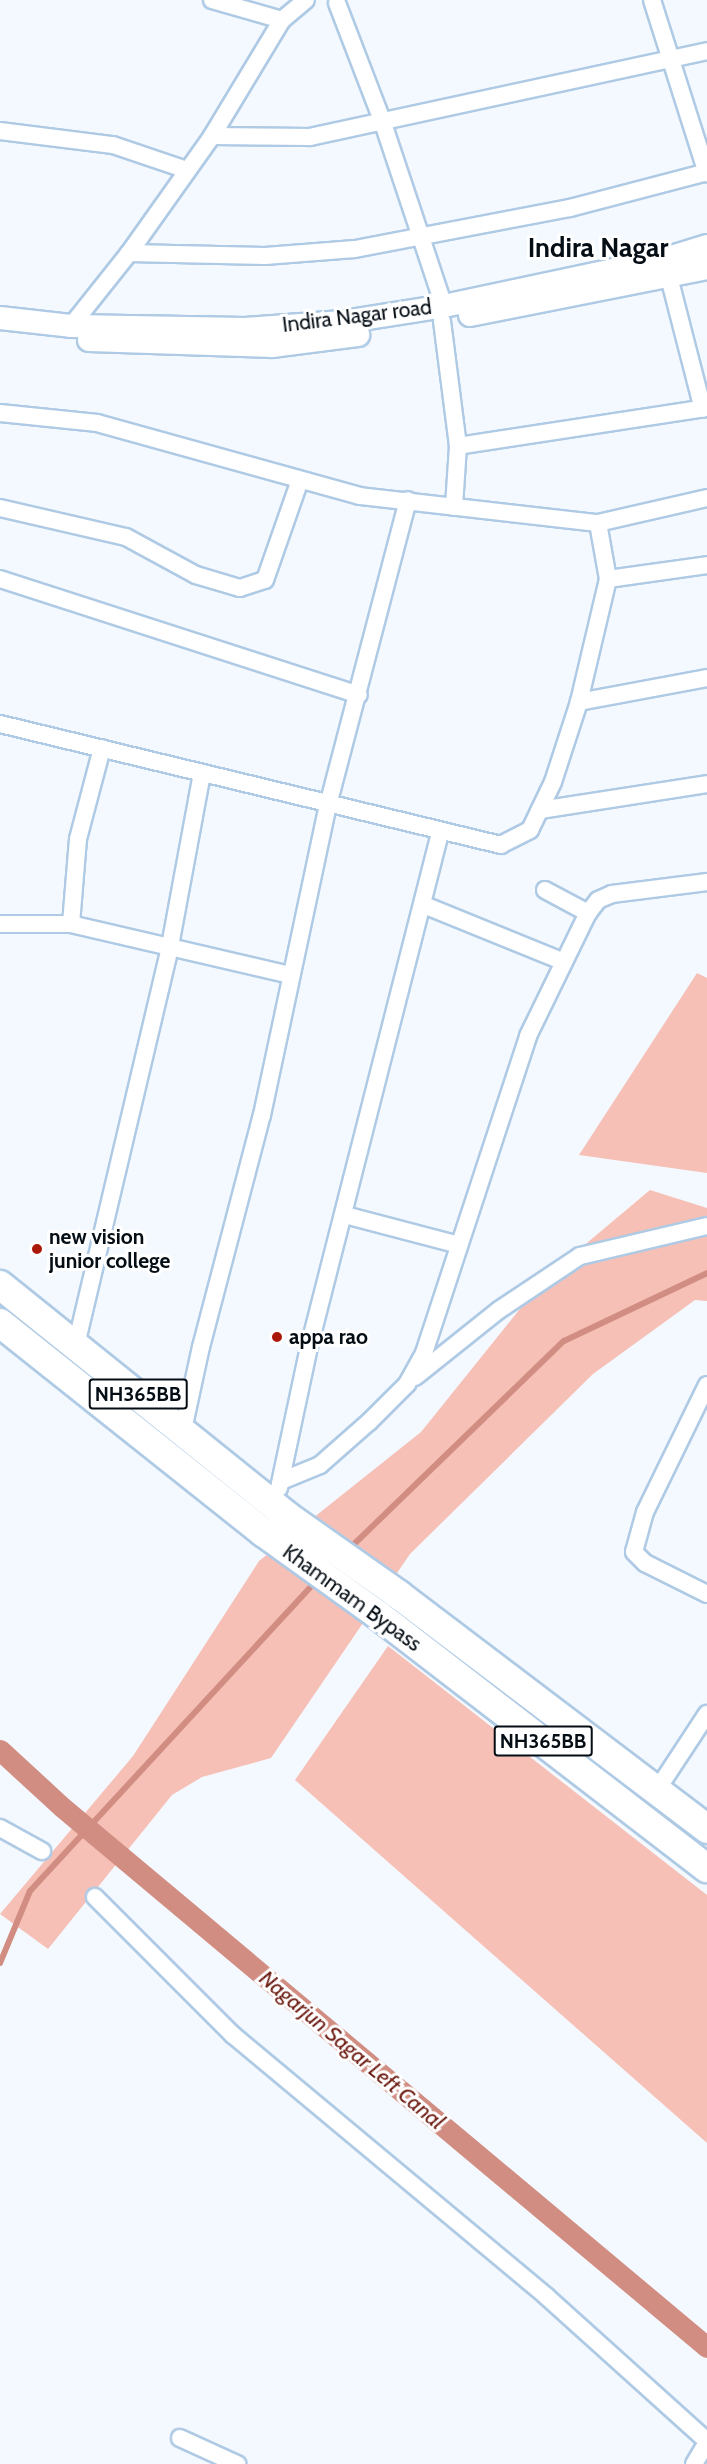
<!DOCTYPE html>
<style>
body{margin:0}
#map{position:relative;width:707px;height:2464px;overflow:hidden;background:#f4f9ff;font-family:Cabin,sans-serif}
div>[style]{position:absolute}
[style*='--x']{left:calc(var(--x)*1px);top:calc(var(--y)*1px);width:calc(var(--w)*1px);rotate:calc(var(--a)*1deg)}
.green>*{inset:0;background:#f6c0b6}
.stream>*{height:6px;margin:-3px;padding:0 3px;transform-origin:3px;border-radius:3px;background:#d18d81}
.canal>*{height:21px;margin:-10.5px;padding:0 10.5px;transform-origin:10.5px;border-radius:10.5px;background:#d18d81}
.roads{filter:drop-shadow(2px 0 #afcae4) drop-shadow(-2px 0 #afcae4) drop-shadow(0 2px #afcae4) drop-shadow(0 -2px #afcae4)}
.street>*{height:16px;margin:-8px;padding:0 8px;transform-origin:8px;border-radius:8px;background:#fff}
.secondary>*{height:22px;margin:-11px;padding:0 11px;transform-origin:11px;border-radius:11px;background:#fff}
.highway>*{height:28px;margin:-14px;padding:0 14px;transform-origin:14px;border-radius:14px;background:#fff}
.dots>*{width:16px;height:16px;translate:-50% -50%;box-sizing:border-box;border:3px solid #fff;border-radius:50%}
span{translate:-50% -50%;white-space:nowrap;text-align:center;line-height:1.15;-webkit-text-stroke:6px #fff;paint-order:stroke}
.shield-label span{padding:2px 4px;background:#fff;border:2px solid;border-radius:4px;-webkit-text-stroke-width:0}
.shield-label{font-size:20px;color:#050d15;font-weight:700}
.street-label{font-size:21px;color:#050d15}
.poi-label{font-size:21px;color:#050d15;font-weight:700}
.left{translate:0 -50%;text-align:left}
.water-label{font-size:22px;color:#6d1c12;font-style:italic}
.district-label{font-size:27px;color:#050d15;font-weight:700}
</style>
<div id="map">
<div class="green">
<div style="clip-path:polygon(697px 973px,707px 978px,707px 1173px,579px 1155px)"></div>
<div style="clip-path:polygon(650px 1190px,707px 1208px,707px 1301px,695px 1300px,593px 1374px,410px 1554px,271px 1758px,202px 1777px,172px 1795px,48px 1949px,0 1914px,133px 1756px,259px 1561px,421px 1432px,544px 1279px)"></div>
<div style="clip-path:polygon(388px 1646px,707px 1895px,707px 2143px,295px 1780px)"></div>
</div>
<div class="stream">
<div style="--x:349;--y:1549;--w:299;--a:-44.1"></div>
<div style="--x:564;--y:1341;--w:158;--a:-25.4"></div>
<div style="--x:0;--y:1963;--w:78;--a:-67.4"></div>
<div style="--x:30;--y:1891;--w:425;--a:-47.3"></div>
</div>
<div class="canal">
<div style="--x:0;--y:1750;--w:84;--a:42.6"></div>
<div style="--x:62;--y:1807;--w:841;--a:39.94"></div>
</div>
<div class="roads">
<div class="street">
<div style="--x:212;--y:0;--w:73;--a:15.9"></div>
<div style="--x:652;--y:0;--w:182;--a:72.4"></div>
<div style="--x:337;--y:3;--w:125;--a:69"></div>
<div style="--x:382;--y:120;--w:196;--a:71.6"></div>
<div style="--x:0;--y:131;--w:114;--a:7.1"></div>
<div style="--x:113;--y:145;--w:78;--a:18.7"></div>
<div style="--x:212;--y:136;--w:98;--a:0.6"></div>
<div style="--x:310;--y:137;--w:406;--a:-12.2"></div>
<div style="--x:129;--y:253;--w:136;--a:1.3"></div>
<div style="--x:265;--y:256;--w:90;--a:-4.4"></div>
<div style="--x:355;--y:249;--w:219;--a:-10.8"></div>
<div style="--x:570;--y:208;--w:142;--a:-14.7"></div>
<div style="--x:669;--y:277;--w:136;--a:75.6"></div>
<div style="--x:442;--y:321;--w:126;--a:82.7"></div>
<div style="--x:458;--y:446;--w:61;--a:93.8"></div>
<div style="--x:71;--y:326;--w:93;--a:-51.5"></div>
<div style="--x:129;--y:253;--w:143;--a:-54.6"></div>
<div style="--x:212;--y:136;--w:135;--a:-58.9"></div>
<div style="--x:282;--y:20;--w:31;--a:-40"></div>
<div style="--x:0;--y:413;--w:98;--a:5.9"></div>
<div style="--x:97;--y:423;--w:273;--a:15.5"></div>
<div style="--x:360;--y:496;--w:240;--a:6.5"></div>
<div style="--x:598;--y:523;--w:57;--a:79.9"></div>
<div style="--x:608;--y:579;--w:126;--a:103.3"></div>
<div style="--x:579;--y:702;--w:84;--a:108"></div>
<div style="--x:553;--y:782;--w:53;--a:115.6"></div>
<div style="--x:530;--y:830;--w:33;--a:153"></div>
<div style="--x:501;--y:845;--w:515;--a:-166.42"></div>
<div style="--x:458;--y:446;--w:252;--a:-8.7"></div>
<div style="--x:0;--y:508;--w:129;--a:13"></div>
<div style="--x:126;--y:537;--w:80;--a:28.5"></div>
<div style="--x:196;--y:575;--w:46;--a:16.5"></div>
<div style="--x:240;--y:588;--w:26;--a:-18"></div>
<div style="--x:265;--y:580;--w:106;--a:-70.7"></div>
<div style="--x:598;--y:523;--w:112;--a:-12.9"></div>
<div style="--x:0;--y:579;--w:377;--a:17.9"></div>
<div style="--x:608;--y:579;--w:100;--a:-8"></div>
<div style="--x:579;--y:702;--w:130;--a:-10.6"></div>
<div style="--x:540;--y:810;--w:169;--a:-8.8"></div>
<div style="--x:545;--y:890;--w:49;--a:28.1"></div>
<div style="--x:424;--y:905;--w:149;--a:22.1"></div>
<div style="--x:0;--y:924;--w:71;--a:0"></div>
<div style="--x:71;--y:924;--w:85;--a:-85.3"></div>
<div style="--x:78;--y:839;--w:94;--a:-75.2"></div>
<div style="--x:71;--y:924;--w:226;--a:13.1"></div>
<div style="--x:345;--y:1215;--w:118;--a:14.7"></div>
<div style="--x:76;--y:1345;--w:410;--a:-76.7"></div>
<div style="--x:170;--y:946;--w:176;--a:-79.5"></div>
<div style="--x:415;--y:1377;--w:107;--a:-38.6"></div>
<div style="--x:499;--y:1310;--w:97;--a:-33.7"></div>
<div style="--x:580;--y:1256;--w:130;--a:-13.3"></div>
<div style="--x:707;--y:1385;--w:141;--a:116"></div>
<div style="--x:645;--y:1512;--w:41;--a:105.4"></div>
<div style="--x:634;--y:1552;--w:16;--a:45"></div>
<div style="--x:645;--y:1563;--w:69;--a:26.6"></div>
<div style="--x:183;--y:1430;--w:85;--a:-77.8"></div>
<div style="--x:201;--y:1347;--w:240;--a:-75.3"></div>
<div style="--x:262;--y:1115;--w:317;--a:-78"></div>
<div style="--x:328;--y:805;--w:315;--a:-75.3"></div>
<div style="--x:281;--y:1481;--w:42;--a:-22.3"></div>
<div style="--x:320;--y:1465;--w:65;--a:-41.3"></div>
<div style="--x:369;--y:1422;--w:54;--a:-45"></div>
<div style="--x:407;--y:1384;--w:35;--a:-61"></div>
<div style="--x:424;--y:1353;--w:334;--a:-71.8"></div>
<div style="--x:528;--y:1036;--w:137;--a:-64"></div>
<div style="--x:588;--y:913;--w:16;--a:-52"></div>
<div style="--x:598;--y:900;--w:15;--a:-23"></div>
<div style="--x:612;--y:894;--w:96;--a:-7.2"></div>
<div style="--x:279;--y:1488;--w:140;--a:-78"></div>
<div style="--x:308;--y:1351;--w:535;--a:-75.7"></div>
<div style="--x:657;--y:1790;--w:91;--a:-56.7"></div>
<div style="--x:0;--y:1828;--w:48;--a:28.7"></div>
<div style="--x:95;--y:1897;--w:195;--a:45"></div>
<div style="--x:233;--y:2035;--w:408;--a:39.8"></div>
<div style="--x:546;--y:2296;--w:217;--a:42"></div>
<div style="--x:180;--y:2438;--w:63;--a:24.5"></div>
<div style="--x:694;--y:2464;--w:26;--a:-59"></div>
</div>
<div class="secondary">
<div style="--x:470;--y:315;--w:242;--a:-11.2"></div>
<div style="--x:0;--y:318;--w:71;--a:6.4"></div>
<div style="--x:71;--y:326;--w:174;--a:1"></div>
<div style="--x:245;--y:329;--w:98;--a:-4.1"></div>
<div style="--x:343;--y:322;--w:102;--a:-9"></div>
<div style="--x:444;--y:306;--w:226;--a:-12"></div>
<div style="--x:665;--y:259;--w:44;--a:-17.2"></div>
<div style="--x:89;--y:340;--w:184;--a:1.9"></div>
<div style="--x:273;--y:346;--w:86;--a:-7.4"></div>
</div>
<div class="highway">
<div style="--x:0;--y:1285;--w:368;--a:38.8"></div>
<div style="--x:287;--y:1516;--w:137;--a:35.2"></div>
<div style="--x:399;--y:1595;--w:387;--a:37.2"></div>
<div style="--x:0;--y:1323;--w:336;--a:38.5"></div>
<div style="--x:263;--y:1532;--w:142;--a:35.8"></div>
<div style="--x:378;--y:1615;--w:415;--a:37.6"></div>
</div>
</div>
<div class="dots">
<div style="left:37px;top:1249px;background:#a91809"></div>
<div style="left:277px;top:1337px;background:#a91809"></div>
</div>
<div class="shield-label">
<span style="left:138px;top:1394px">NH365BB</span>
<span style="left:543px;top:1741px">NH365BB</span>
</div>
<div class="street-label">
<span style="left:357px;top:316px;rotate:-7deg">Indira Nagar road</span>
<span style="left:352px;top:1598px;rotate:36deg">Khammam Bypass</span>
</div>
<div class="poi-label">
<span class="left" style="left:49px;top:1249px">new vision<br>junior college</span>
<span class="left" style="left:289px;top:1337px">appa rao</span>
</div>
<div class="water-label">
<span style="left:352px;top:2050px;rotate:40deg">Nagarjun Sagar Left Canal</span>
</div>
<div class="district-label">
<span style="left:598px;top:248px">Indira Nagar</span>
</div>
</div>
